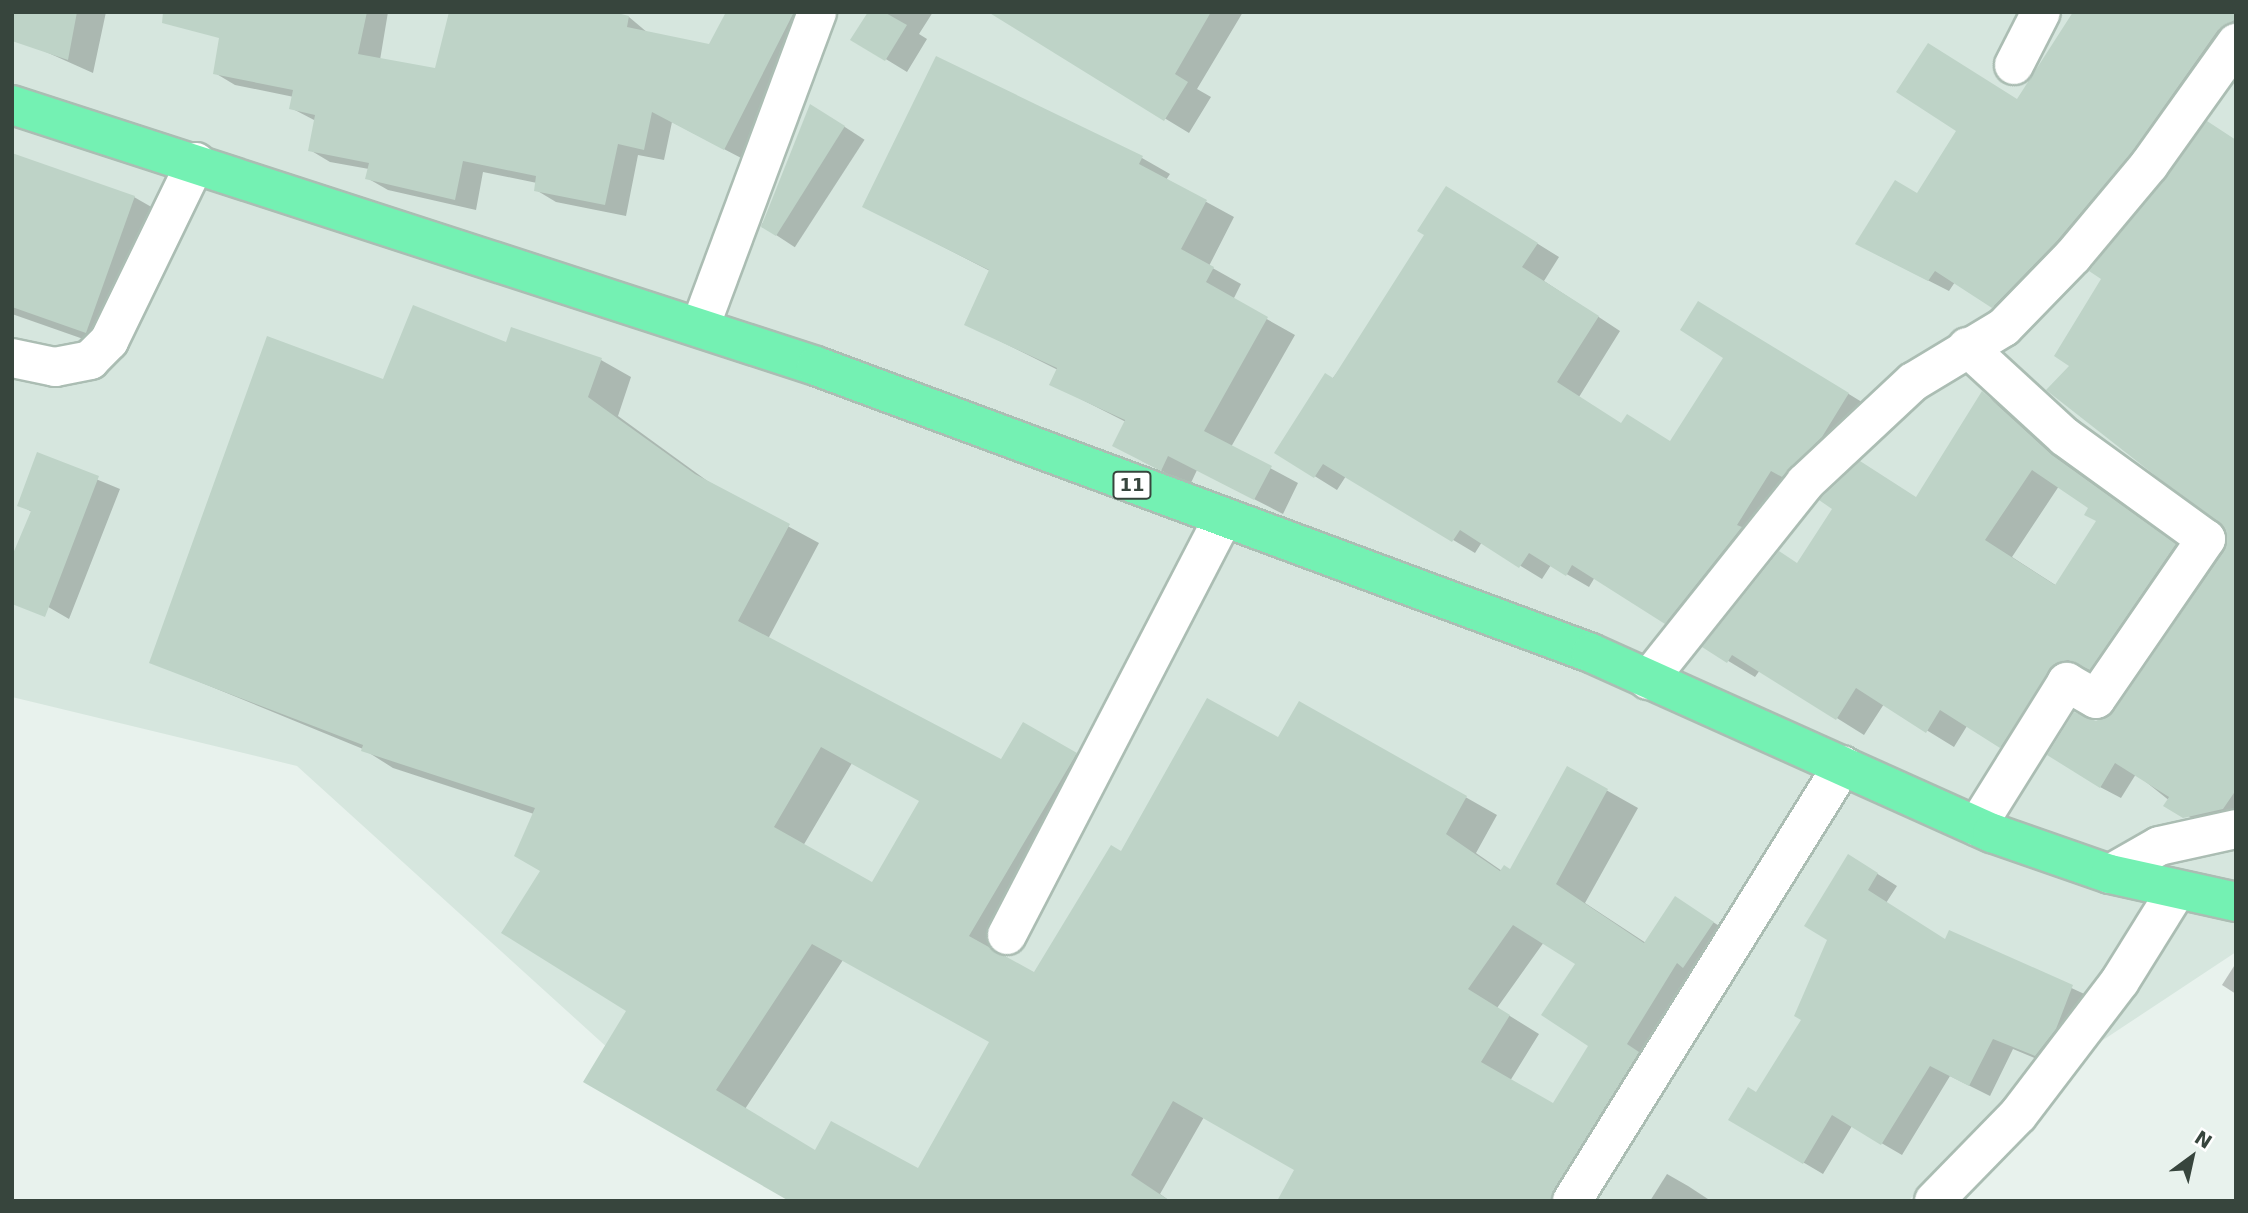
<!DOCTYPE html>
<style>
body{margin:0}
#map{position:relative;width:2248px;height:1213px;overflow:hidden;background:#e8f2ed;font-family:"DejaVu Sans",sans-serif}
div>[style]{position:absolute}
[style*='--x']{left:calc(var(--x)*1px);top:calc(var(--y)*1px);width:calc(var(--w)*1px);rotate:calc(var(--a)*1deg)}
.residential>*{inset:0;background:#d6e6de}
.shadow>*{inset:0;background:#0003;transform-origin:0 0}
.building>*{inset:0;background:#bed3c7}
.roads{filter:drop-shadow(2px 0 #abbdb3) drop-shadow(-2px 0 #abbdb3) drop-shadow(0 2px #abbdb3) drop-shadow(0 -2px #abbdb3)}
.minor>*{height:38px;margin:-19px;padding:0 19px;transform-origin:19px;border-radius:19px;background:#fff}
.highway>*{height:38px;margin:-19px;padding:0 19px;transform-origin:19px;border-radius:19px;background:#74f1b3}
span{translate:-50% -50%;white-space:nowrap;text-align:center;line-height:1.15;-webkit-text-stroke:5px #fff;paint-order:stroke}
.shield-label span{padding:2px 5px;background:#fff;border:2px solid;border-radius:5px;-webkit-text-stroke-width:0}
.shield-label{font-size:18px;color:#37453d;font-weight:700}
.frame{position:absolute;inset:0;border:14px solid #37453d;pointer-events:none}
.north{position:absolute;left:2157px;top:1122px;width:70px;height:70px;-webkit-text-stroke:5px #fff;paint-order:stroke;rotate:33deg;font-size:19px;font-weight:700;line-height:28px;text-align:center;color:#37453d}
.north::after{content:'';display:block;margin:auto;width:24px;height:32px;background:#37453d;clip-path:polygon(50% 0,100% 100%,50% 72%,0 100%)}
</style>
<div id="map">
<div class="residential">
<div style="clip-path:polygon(12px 12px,2236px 12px,2236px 952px,2008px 1103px,1908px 1201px,823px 1201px,686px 1119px,297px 766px,12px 697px)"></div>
</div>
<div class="shadow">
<div style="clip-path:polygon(12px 12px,106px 12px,93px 73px,26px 43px,21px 27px,12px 42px)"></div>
<div style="clip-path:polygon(227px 12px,388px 12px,380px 60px,436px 70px,629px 17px,648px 33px,710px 46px,728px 12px,820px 12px,745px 160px,672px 122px,664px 160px,638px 155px,626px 216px,556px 202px,536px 190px,537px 183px,483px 172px,476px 210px,388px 190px,367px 178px,369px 169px,330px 162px,310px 150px,316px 121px,291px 108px,294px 97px,235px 85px,215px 73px)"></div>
<div style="clip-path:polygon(870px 12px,933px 12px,919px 34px,927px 39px,907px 72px,853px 39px)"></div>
<div style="clip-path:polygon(1008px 12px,1243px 12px,1197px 89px,1211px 97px,1189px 133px,1003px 20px)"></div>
<div style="clip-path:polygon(2236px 12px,2236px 50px,2014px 318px,1955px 282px,1949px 291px,1878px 255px,1918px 194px,2018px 101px)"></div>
<div style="clip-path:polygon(937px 58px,1142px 158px,1170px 174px,1166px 180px,1234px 217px,1209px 266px,1241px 284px,1233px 300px,1295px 335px,1231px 447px,1298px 483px,1283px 514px,1197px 470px,1190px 485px,1142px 461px,1126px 422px,1051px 384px,1058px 370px,966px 324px,990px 271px,864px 206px)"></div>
<div style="left:831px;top:118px;width:40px;height:128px;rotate:33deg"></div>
<div style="clip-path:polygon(2236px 140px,2236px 822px,2205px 829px,2136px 774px,2121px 798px,2100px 787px,2096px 723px,2115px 713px,2230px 540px,2220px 520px,2072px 365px)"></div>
<div style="clip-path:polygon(12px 155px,134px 197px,174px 220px,126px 354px,12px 314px)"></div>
<div style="clip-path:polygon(1469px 201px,1559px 257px,1544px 281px,1620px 331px,1579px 397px,1622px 425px,1671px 443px,1726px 357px,1721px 316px,1870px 407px,1688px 635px,1595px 577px,1589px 587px,1551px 565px,1542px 579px,1482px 542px,1475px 553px,1346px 476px,1337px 490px,1276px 452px)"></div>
<div style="clip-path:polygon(evenodd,507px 345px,601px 360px,631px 377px,618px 416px,717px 488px,819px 543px,768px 639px,1002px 762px,1024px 724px,1106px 772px,999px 954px,1035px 975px,1122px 854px,1279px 740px,1300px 703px,1497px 815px,1476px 853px,1502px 871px,1511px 871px,1567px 768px,1638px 808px,1585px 903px,1646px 943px,1675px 898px,1743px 941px,1590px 1201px,1279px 1201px,1296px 1169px,1204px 1117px,1160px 1194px,1170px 1201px,795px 1201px,628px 1010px,542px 871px,534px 814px,393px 768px,363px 749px,151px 662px,384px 381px,507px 345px,852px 763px,921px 801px,873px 884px,803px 846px,852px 763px,507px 345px,1544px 942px,1578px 963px,1591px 1046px,1554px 1105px,1510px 1081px,1539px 1034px,1497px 1008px,1544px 942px,507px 345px,843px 960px,991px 1042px,919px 1170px,816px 1152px,745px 1109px,843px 960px)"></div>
<div style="clip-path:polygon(evenodd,1983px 393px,2202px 561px,2097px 675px,2028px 763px,1967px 726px,1954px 747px,1884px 704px,1864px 735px,1760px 670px,1755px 677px,1705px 647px,1798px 565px,1917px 498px,1983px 393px,2059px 486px,2090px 507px,2098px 521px,2057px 586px,2012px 557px,2059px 486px)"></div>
<div style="clip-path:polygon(38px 455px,120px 489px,69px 619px,12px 586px,32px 512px,20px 505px)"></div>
<div style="clip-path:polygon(1868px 868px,1897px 886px,1886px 903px,1946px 941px,1950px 932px,2093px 998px,2056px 1067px,2013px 1049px,1990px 1096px,1950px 1076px,1902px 1155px,1852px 1126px,1823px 1174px,1730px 1119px,1757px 1094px,1803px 1020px)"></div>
<div style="clip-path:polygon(2236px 963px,2236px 994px,2222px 985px)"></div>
<div style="clip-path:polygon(1667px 1174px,1688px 1186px,1711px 1201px,1650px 1201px)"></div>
</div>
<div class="building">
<div style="clip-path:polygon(12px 12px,77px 12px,68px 60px,12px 41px)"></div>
<div style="clip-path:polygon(163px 12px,367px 12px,358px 54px,435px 68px,449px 12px,613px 12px,629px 16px,627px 27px,709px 44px,726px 12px,794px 12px,724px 150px,652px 112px,644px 150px,618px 144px,605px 205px,534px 191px,536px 176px,463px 161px,455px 200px,365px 179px,369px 163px,308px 151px,315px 115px,289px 109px,293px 90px,213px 74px,219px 38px,162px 23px)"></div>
<div style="clip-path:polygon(868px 12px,884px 12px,907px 25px,885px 61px,850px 40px)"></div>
<div style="clip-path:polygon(988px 12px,1211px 12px,1175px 74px,1188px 82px,1164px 121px)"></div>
<div style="clip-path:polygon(2073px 12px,2236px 12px,2236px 19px,2218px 30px,2132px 152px,2057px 241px,1992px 308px,1935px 271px,1928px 281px,1855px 244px,1895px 180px,1917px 193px,1956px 131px,1896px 92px,1928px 43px,2017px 99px)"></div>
<div style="clip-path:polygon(936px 56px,1143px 156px,1139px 164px,1207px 200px,1181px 249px,1214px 267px,1206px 282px,1268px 317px,1204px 431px,1272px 466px,1254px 500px,1168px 456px,1161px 471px,1112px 446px,1125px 420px,1049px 385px,1057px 368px,964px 325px,989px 270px,862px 207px)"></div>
<div style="clip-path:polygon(810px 104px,845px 126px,776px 236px,761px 227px)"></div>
<div style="clip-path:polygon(2207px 121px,2236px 140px,2236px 790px,2223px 809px,2183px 818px,2163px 806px,2169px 797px,2115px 763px,2100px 788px,2047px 755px,2074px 712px,2096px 721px,2114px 711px,2224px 551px,2226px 531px,2046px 390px,2069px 366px,2054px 356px,2101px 279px,2089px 271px)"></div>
<div style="clip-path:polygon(12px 153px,135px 196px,86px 333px,12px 307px)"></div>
<div style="clip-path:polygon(1446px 186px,1538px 243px,1522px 267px,1599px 316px,1557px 382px,1621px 423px,1627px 414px,1670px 441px,1723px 358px,1680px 330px,1698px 301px,1849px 393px,1822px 437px,1782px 477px,1771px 471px,1737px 525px,1742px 527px,1665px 624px,1572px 565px,1566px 576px,1529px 553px,1519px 568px,1460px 530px,1452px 542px,1323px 464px,1314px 478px,1274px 453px,1325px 373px,1333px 378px,1424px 235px,1417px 231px)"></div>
<div style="clip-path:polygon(evenodd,413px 305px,506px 342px,511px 327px,602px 358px,588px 397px,695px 474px,790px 524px,738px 621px,1001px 759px,1023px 722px,1077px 753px,969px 936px,1034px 972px,1111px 845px,1121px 851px,1207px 698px,1278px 737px,1299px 701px,1467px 796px,1446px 834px,1500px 871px,1504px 865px,1510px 869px,1567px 766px,1608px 789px,1556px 884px,1644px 943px,1675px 896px,1714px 922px,1683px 968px,1677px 963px,1627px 1044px,1639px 1052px,1550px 1201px,1277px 1201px,1294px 1170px,1173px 1101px,1131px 1175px,1170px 1201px,789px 1201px,583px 1082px,626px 1011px,501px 933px,540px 871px,514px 856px,535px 808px,361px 751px,363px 745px,149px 663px,267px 336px,383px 379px,413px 305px,821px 747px,919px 801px,872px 882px,774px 827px,821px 747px,413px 305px,1513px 925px,1575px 964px,1541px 1015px,1588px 1046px,1553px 1103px,1481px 1062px,1510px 1015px,1468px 989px,1513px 925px,413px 305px,812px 944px,989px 1042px,918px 1168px,831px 1121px,815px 1150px,716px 1090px,812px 944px)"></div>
<div style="clip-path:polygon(evenodd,1982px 391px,2052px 455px,2176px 544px,2090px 670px,2068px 660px,2056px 663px,2000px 748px,1940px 710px,1926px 733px,1856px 688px,1836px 720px,1732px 655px,1727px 663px,1702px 647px,1779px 551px,1797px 563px,1832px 509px,1819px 500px,1860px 461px,1916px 497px,1982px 391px,2032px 470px,2088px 508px,2084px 515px,2096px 521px,2055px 585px,1985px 540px,2032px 470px)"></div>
<div style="clip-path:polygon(37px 452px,99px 476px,45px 617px,12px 604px,12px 556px,31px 511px,17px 506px)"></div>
<div style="clip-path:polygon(1848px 854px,1878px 873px,1868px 890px,1945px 939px,1949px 930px,2073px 985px,2056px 1029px,2035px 1056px,1993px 1039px,1969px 1086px,1930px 1066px,1881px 1145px,1832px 1115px,1803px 1164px,1728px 1120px,1748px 1087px,1756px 1092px,1801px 1020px,1794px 1016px,1827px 940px,1804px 926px)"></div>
</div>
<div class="roads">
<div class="minor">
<div style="--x:2014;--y:65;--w:59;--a:-63"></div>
<div style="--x:700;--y:327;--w:336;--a:-69.6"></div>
<div style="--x:1967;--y:347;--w:133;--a:42.6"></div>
<div style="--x:2065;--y:437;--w:174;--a:35.9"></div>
<div style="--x:2206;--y:539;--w:194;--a:124.5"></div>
<div style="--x:2096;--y:699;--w:34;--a:-150"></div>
<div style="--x:2067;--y:682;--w:170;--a:122"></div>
<div style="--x:12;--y:358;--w:44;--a:11.8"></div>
<div style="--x:55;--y:367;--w:36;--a:-11"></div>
<div style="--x:90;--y:360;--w:27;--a:-45"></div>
<div style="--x:109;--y:341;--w:199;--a:-64.1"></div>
<div style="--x:1648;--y:680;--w:252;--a:-51.4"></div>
<div style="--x:1805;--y:483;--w:148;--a:-43.1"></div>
<div style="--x:1913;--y:382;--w:106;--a:-31.1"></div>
<div style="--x:2004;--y:327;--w:99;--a:-45.8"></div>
<div style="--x:2073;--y:256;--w:119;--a:-50.1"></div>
<div style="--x:2149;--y:165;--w:150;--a:-54.5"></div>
<div style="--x:2110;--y:874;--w:56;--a:-29.7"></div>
<div style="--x:2159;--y:846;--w:79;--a:-12.4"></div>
<div style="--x:1007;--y:935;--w:467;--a:-62.6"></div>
<div style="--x:1572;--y:1201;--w:513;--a:-58.14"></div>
<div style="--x:1934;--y:1201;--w:120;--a:-45.7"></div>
<div style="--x:2018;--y:1115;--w:168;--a:-52.7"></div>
<div style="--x:2120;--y:981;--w:106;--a:-58.1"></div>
</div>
<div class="highway">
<div style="--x:12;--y:105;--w:845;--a:17.98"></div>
<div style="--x:816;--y:366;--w:826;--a:20.32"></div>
<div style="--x:1591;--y:653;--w:440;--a:24.2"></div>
<div style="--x:1992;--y:833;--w:125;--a:19.2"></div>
<div style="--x:2110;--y:874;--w:129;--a:12.5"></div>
</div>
</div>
<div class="shield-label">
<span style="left:1132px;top:485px">11</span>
</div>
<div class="frame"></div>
<div class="north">N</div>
</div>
